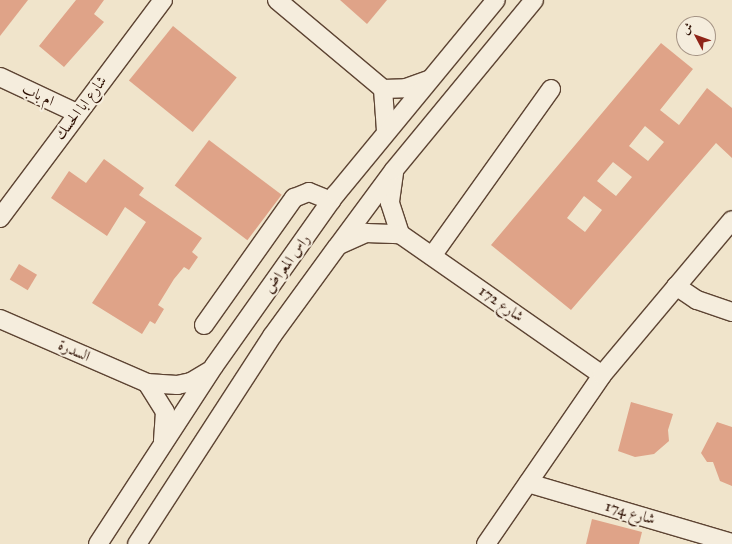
<!DOCTYPE html>
<meta charset="utf-8">
<style>
body{margin:0}
#map{position:relative;width:732px;height:544px;overflow:hidden;background:#f0e4cb;font-family:"IM FELL Great Primer",Amiri,serif}
div>[style]{position:absolute}
[style*='--x']{left:calc(var(--x)*1px);top:calc(var(--y)*1px);width:calc(var(--w)*1px);rotate:calc(var(--a)*1deg)}
.building>*{inset:0;background:#dfa388;transform-origin:0 0}
.roads{filter:drop-shadow(1px 0 #5d4433) drop-shadow(-1px 0 #5d4433) drop-shadow(0 1px #5d4433) drop-shadow(0 -1px #5d4433)}
.minor>*{height:18px;margin:-9px;padding:0 9px;transform-origin:9px;border-radius:9px;background:#f5eddd}
span{translate:-50% -50%;white-space:nowrap;text-align:center;line-height:1.15;-webkit-text-stroke:4px #f5eddd;paint-order:stroke}
.street-label{font-size:15px;color:#2c0e00}
.north{position:absolute;left:676px;top:16px;width:40px;height:40px;box-sizing:border-box;background:#f5eddd;border:1px solid #a59485;border-radius:50%;rotate:311deg;font-size:11px;font-weight:700;line-height:16px;text-align:center;color:#2c0e00}
.north::after{content:'';display:block;margin:auto;width:14px;height:18px;background:#8f2418;clip-path:polygon(50% 0,100% 100%,50% 72%,0 100%)}
</style>
<div id="map">
<div class="building">
<div style="clip-path:polygon(0 0,28px 0,0 36px)"></div>
<div style="clip-path:polygon(76px 0,104px 0,94px 14px,104px 22px,64px 67px,39px 46px)"></div>
<div style="clip-path:polygon(340px 0,387px 0,367px 24px)"></div>
<div style="left:173px;top:26px;width:82px;height:70px;rotate:39deg"></div>
<div style="clip-path:polygon(evenodd,661px 43px,693px 69px,660px 110px,679px 125px,707px 88px,732px 108px,732px 158px,716px 143px,571px 310px,491px 245px,661px 43px,645px 126px,664px 142px,648px 161px,629px 146px,645px 126px,661px 43px,613px 162px,632px 177px,616px 196px,597px 181px,613px 162px,661px 43px,584px 196px,602px 210px,585px 232px,567px 218px,584px 196px)"></div>
<div style="left:209px;top:140px;width:91px;height:57px;rotate:37deg"></div>
<div style="clip-path:polygon(104px 159px,144px 188px,139px 195px,202px 238px,192px 252px,198px 257px,189px 270px,184px 267px,174px 279px,158px 305px,164px 309px,155px 324px,150px 321px,142px 334px,92px 303px,146px 222px,125px 207px,107px 236px,51px 198px,69px 171px,86px 183px)"></div>
<div style="left:19px;top:264px;width:21px;height:18px;rotate:31deg"></div>
<div style="clip-path:polygon(631px 402px,673px 414px,668px 430px,669px 441px,654px 454px,635px 457px,618px 451px)"></div>
<div style="clip-path:polygon(717px 422px,732px 427px,732px 486px,720px 481px,713px 462px,707px 462px,701px 453px)"></div>
<div style="clip-path:polygon(592px 519px,642px 532px,639px 544px,586px 544px)"></div>
</div>
<div class="roads">
<div class="minor">
<div style="--x:277;--y:0;--w:138;--a:40"></div>
<div style="--x:383;--y:89;--w:42;--a:85.9"></div>
<div style="--x:0;--y:77;--w:85;--a:25.1"></div>
<div style="--x:383;--y:89;--w:23;--a:-2"></div>
<div style="--x:406;--y:88;--w:23;--a:-20"></div>
<div style="--x:394;--y:173;--w:30;--a:98"></div>
<div style="--x:390;--y:203;--w:33;--a:72"></div>
<div style="--x:0;--y:218;--w:272;--a:-53.2"></div>
<div style="--x:339;--y:245;--w:30;--a:-24"></div>
<div style="--x:366;--y:233;--w:34;--a:2"></div>
<div style="--x:400;--y:234;--w:246;--a:34.9"></div>
<div style="--x:432;--y:256;--w:205;--a:-54.5"></div>
<div style="--x:676;--y:286;--w:25;--a:34"></div>
<div style="--x:697;--y:300;--w:37;--a:19"></div>
<div style="--x:0;--y:319;--w:160;--a:23.5"></div>
<div style="--x:147;--y:383;--w:30;--a:4"></div>
<div style="--x:177;--y:385;--w:14;--a:-12"></div>
<div style="--x:191;--y:382;--w:21;--a:-31"></div>
<div style="--x:204;--y:325;--w:156;--a:-54.7"></div>
<div style="--x:294;--y:198;--w:16;--a:-22"></div>
<div style="--x:309;--y:192;--w:24;--a:22"></div>
<div style="--x:147;--y:383;--w:34;--a:58"></div>
<div style="--x:165;--y:412;--w:29;--a:94"></div>
<div style="--x:528;--y:483;--w:213;--a:16.4"></div>
<div style="--x:98;--y:544;--w:212;--a:-56.9"></div>
<div style="--x:214;--y:366;--w:211;--a:-54.7"></div>
<div style="--x:336;--y:194;--w:251;--a:-50.5"></div>
<div style="--x:137;--y:544;--w:248;--a:-57"></div>
<div style="--x:272;--y:336;--w:110;--a:-53.9"></div>
<div style="--x:337;--y:247;--w:96;--a:-53.5"></div>
<div style="--x:394;--y:170;--w:220;--a:-50.5"></div>
<div style="--x:486;--y:544;--w:205;--a:-55.5"></div>
<div style="--x:602;--y:375;--w:202;--a:-50"></div>
</div>
</div>
<div class="street-label">
<span style="left:38px;top:95px;rotate:25deg">ام باب</span>
<span style="left:81px;top:108px;rotate:-53deg">شارع ابا الحسك</span>
<span style="left:287px;top:264px;rotate:-55deg">راس المعراض</span>
<span style="left:501px;top:304px;rotate:35deg">شارع 172</span>
<span style="left:74px;top:351px;rotate:23deg">السدرة</span>
<span style="left:630px;top:513px;rotate:16deg">شارع 174</span>
</div>
<div class="north">ش</div>
</div>
